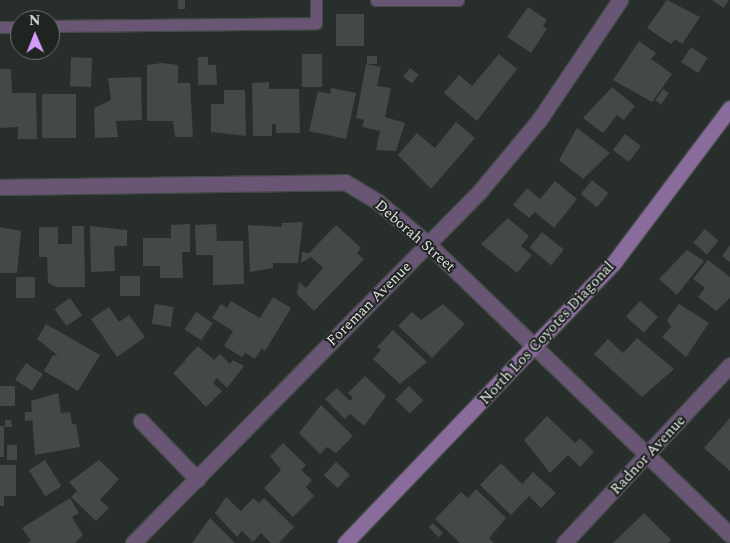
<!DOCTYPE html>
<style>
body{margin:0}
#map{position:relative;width:730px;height:543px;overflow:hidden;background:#282e2b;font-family:Spectral,serif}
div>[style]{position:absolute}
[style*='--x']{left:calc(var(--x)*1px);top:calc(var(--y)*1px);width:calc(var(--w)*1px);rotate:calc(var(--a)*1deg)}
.building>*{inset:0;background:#434946;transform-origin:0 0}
.roads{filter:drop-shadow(1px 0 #454b48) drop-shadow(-1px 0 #454b48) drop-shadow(0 1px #454b48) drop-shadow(0 -1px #454b48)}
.lane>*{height:11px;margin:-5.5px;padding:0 5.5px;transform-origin:5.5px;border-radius:5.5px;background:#685674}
.street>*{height:15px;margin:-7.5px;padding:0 7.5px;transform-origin:7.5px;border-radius:7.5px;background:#685674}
.secondary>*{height:15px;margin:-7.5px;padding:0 7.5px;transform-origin:7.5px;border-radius:7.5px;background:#896c9c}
span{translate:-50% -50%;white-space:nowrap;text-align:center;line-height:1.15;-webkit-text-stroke:4px #1f2421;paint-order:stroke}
.street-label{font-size:15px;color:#dde1df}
.north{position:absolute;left:10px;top:10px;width:50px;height:50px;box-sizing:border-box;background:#1f2421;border:1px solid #6b706d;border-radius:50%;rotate:359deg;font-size:14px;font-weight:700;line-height:20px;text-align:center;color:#dde1df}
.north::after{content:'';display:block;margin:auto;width:18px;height:22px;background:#d59bfa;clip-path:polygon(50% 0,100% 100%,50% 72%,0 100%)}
</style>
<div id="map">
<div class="building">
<div style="left:178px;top:0;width:7px;height:9px"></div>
<div style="clip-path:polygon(667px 0,700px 17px,682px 44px,675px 39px,671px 44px,647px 28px)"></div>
<div style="clip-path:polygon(712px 0,729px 0,724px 8px)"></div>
<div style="clip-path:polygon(528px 7px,547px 20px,543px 26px,547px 29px,531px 53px,507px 37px)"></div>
<div style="left:336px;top:14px;width:28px;height:32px"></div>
<div style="clip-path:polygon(639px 41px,656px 53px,651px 59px,672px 74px,652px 102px,613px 80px)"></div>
<div style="left:691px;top:47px;width:20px;height:18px;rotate:33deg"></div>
<div style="left:322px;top:54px;width:33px;height:20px;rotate:90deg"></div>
<div style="clip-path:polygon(499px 54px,517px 69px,477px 121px,444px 93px,459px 75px,472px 86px)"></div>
<div style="left:367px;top:56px;width:10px;height:8px"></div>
<div style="clip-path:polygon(198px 57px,208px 57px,208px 65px,216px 65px,217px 85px,198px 85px)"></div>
<div style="left:92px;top:58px;width:29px;height:21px;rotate:92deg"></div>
<div style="clip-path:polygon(162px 63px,178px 65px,178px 83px,190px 83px,193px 137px,175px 137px,173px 121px,147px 121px,147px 65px)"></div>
<div style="clip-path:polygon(366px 64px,381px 67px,377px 86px,391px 88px,385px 117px,405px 123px,396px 151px,376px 150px,380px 131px,362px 127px,364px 120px,356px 118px)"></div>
<div style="left:410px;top:68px;width:11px;height:11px;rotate:38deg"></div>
<div style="clip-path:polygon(0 69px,11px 69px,12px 93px,36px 93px,37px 139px,18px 139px,18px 127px,0 128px)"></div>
<div style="clip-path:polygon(141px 77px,142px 120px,116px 121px,118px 137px,95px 138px,94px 108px,111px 100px,108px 78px)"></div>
<div style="clip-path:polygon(269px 82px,269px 89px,299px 89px,300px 133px,276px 133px,276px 124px,272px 124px,272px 136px,253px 136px,252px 83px)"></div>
<div style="clip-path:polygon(612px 87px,635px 106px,624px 120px,617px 115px,603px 133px,583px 118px)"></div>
<div style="clip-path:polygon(331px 88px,356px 93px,346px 139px,309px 131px,318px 91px,330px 94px)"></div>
<div style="left:663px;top:89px;width:7px;height:14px;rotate:34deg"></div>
<div style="clip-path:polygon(224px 90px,245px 90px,246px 136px,211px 132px,211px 104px,224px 104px)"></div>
<div style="left:42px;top:94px;width:34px;height:44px"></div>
<div style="clip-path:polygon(456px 122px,475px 138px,431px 189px,398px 155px,417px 133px,435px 148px)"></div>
<div style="clip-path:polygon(577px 128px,610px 153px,583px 179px,559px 160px)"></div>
<div style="left:625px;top:134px;width:20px;height:20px;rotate:37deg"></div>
<div style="left:592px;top:180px;width:21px;height:18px;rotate:39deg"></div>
<div style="clip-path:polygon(555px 181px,577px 199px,554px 228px,535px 212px,529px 218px,513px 205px,527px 188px,540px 199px)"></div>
<div style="clip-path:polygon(508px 218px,529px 236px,521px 246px,532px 255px,517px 273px,481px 244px)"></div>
<div style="clip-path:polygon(303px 222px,298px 263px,273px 263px,273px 268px,250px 272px,248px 225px,282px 227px,282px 223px)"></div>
<div style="clip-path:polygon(190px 224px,190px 252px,182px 252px,183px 278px,160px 278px,160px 266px,143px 266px,143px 238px,171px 238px,171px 225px)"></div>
<div style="clip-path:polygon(216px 224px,217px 241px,243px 241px,244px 284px,213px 285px,213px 255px,196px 255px,195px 225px)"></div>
<div style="clip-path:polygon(336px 225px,361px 248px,357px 253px,364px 259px,314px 311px,297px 294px,299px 282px,306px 288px,323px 268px,311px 257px,301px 263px,302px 252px,309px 253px)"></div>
<div style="clip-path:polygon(72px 226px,84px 226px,85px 287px,56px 287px,48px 283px,47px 257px,39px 257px,39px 227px,58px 227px,58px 244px,72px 244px)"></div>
<div style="clip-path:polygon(90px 226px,127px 230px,127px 246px,114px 246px,115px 271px,91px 272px)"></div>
<div style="clip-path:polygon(0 227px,21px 231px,17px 273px,0 273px)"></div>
<div style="left:705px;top:229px;width:18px;height:18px;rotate:41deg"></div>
<div style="left:542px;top:232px;width:28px;height:20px;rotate:39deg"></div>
<div style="clip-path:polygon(730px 245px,730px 262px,722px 256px)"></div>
<div style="clip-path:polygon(687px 250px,704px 261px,677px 295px,659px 279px)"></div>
<div style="clip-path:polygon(708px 260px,730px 277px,730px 298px,716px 311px,698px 297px,705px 288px,693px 279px)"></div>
<div style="left:120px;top:276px;width:20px;height:20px"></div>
<div style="left:35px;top:277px;width:21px;height:19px;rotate:90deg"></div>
<div style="clip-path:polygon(273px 297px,291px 308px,265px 351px,262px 348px,255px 359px,245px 353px,242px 357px,224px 346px,233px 331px,212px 318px,221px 304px,227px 308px,231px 301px,260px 318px)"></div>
<div style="left:70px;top:298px;width:21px;height:19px;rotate:55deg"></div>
<div style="left:640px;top:301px;width:24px;height:21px;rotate:42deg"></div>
<div style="left:155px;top:304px;width:19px;height:20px;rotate:9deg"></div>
<div style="clip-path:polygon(443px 304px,465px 324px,432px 358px,398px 326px,412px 312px,421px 320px)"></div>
<div style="clip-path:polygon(679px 304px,709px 323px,686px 357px,662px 337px,671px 327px,667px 320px)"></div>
<div style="clip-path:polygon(109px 307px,119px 322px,129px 315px,145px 337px,117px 357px,91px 319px)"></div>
<div style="left:196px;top:312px;width:20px;height:21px;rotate:33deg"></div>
<div style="clip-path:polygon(46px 324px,100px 355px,78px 391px,44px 371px,53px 355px,58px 356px,37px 339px)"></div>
<div style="clip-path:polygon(393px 330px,427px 362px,400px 384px,373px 359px,381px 350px,377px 347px)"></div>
<div style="clip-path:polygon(637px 338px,674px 369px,642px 397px,594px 354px,608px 339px,623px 353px)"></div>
<div style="clip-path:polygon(198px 346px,214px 360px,220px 354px,230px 364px,233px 360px,244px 366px,227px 388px,217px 378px,213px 383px,222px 391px,206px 407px,173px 373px,184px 362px,187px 365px,184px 361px)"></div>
<div style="left:26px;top:363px;width:20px;height:20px;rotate:33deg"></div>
<div style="clip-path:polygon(365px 376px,386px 396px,364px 426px,350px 414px,345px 419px,325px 399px,337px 388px,350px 401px,353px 398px,348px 393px)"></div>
<div style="left:15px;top:386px;width:20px;height:15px;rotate:90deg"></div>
<div style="left:409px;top:386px;width:20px;height:19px;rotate:45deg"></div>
<div style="clip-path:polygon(58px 393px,61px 413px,70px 412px,72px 424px,76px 424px,80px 447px,35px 455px,31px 401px)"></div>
<div style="clip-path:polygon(321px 405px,353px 436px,336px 453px,327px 447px,320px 454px,299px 433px)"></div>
<div style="clip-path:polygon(25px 412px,32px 412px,33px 420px,25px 421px)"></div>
<div style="clip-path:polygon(547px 416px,575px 443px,580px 438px,594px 452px,580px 467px,568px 455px,550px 473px,524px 440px)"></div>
<div style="clip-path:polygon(730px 418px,730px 471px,704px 448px)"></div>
<div style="clip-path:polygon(5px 420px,11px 420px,12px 427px,5px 427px)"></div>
<div style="left:0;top:426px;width:4px;height:31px"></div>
<div style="clip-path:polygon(283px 443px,306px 465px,301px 470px,312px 480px,306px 487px,314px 496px,293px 517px,264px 488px,281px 470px,270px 456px)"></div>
<div style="left:7px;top:445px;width:10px;height:15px"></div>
<div style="left:45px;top:460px;width:31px;height:19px;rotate:58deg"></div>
<div style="clip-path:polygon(99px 460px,119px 479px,100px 500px,109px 508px,96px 521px,71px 497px,77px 491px,69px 482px)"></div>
<div style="left:336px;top:462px;width:19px;height:18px;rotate:43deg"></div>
<div style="clip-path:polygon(501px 463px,522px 484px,533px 472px,556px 493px,541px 508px,529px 496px,511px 515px,480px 485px)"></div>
<div style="clip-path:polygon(0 465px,16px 465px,16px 496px,4px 496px,4px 506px,0 506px)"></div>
<div style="clip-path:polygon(476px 489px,506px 518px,489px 538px,494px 543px,460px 543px,435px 519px,461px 492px,468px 498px)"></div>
<div style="clip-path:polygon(226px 497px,241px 511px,253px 498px,259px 503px,264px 498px,294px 527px,279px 543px,271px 543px,261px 533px,253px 542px,242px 531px,237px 537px,215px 513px)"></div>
<div style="clip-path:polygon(70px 498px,79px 513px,72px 517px,83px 535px,75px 543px,27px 543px,31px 541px,22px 528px)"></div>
<div style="clip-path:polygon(644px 513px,671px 540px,668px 543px,613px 543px)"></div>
<div style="clip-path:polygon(210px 518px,235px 543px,192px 543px)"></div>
<div style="left:433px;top:523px;width:14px;height:6px;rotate:45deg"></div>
</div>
<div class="roads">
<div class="lane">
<div style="--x:376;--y:0;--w:82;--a:0"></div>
<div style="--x:50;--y:26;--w:266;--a:-0.6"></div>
<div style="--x:316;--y:23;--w:23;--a:-90"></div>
<div style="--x:0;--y:27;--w:20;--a:0"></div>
</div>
<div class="street">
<div style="--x:0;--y:187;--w:345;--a:-0.8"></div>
<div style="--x:345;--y:182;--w:39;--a:31"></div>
<div style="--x:378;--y:202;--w:65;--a:40"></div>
<div style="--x:428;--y:244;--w:419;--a:43.9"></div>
<div style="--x:141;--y:421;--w:81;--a:46"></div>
<div style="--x:133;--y:543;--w:494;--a:-45.4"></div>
<div style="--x:480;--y:191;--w:92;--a:-50.3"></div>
<div style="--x:539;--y:120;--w:145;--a:-56"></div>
<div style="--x:564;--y:543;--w:243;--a:-47"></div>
</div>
<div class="secondary">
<div style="--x:345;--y:543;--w:390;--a:-46.2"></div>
<div style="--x:615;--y:261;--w:191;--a:-53.1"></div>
</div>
</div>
<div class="street-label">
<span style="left:415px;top:236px;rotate:41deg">Deborah Street</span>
<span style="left:369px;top:304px;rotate:-45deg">Foreman Avenue</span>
<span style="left:547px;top:333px;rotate:-47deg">North Los Coyotes Diagonal</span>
<span style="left:648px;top:455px;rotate:-47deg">Radnor Avenue</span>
</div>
<div class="north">N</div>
</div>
